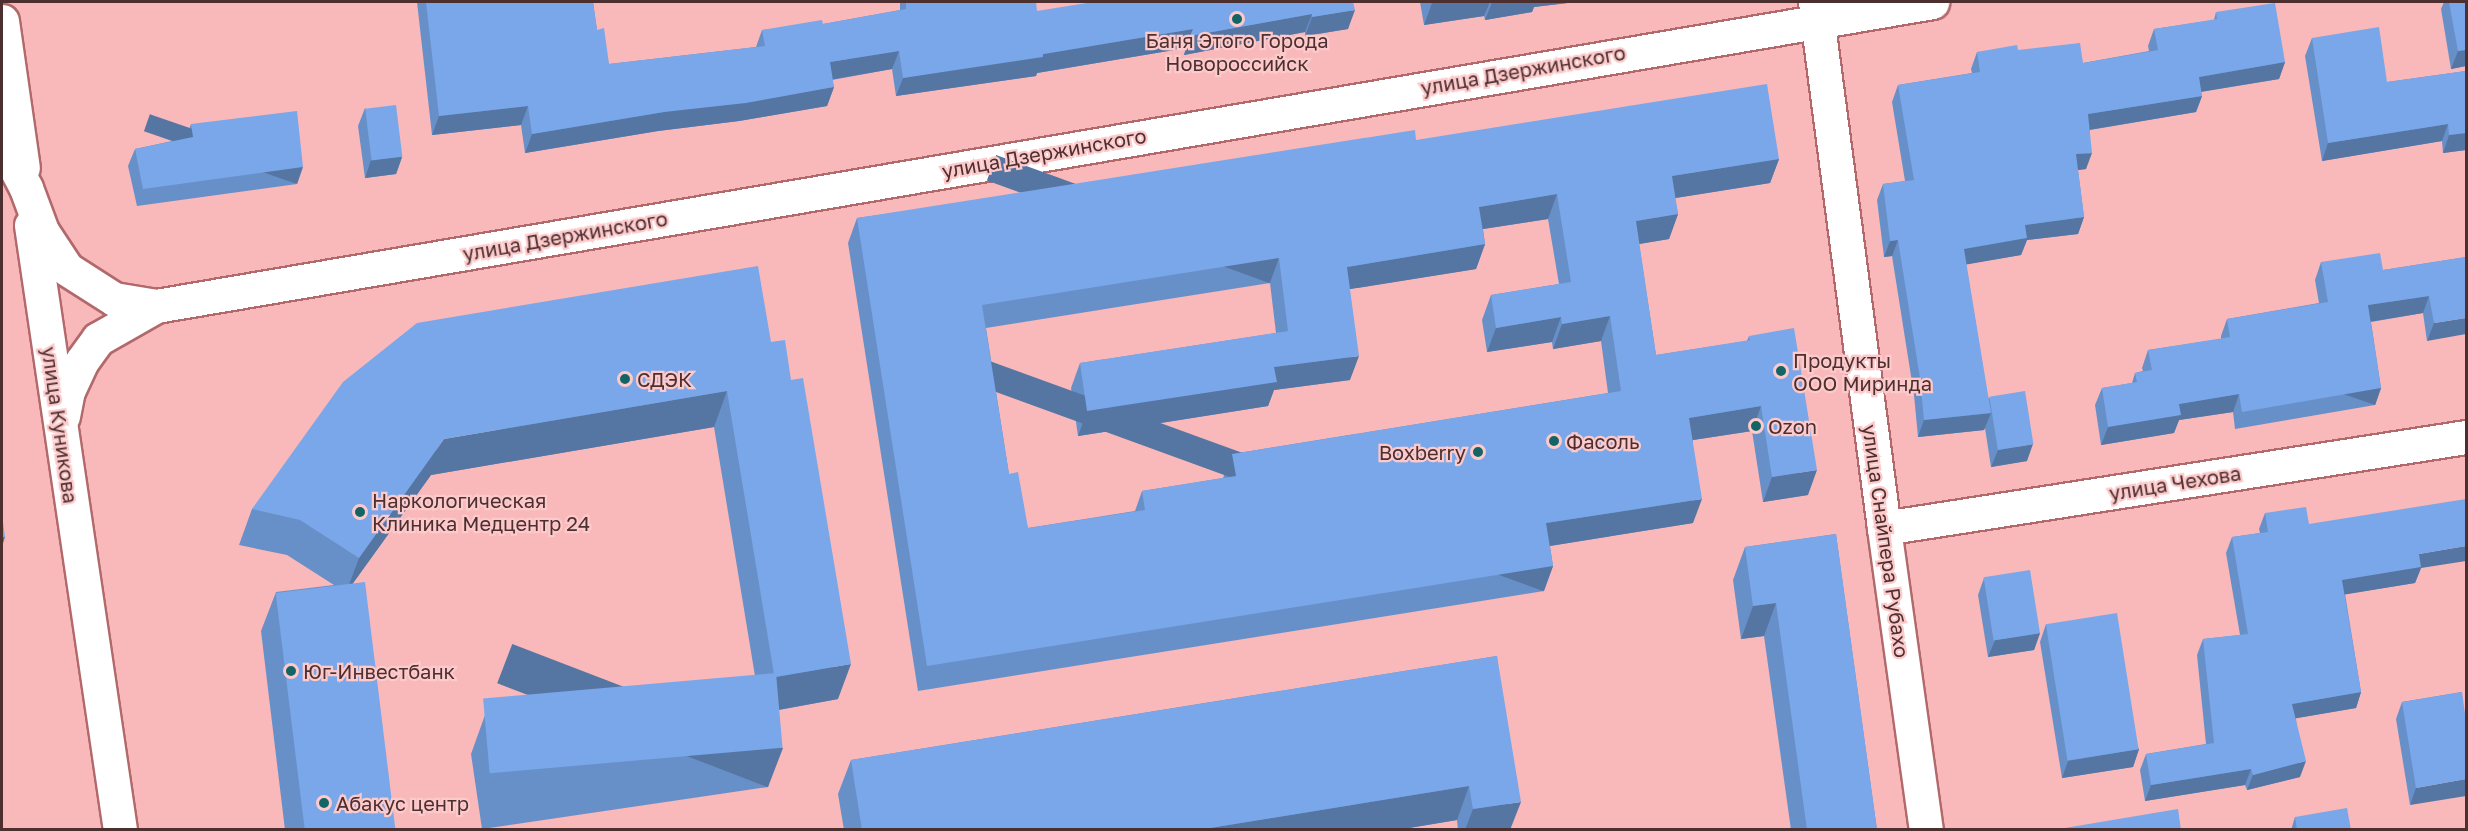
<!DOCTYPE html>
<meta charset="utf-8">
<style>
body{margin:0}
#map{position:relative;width:2468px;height:831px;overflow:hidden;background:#f9b8b9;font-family:"Golos Text",sans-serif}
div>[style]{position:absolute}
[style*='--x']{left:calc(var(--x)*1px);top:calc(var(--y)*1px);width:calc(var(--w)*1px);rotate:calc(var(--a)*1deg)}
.roads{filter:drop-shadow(2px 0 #b1696b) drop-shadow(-2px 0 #b1696b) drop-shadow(0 2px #b1696b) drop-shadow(0 -2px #b1696b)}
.minor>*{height:33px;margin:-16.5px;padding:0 16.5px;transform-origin:16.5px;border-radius:16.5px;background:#fff}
.wall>*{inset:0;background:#6890c8}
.shaded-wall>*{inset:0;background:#5575a3;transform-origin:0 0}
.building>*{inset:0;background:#79a7e9;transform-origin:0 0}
.dots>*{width:16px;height:16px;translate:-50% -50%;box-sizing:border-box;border:3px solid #fccacb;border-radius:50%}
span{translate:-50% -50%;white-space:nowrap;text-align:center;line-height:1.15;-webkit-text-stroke:4.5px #fccacb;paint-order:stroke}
.poi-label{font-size:20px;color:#4e2f30}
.left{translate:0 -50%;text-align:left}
.right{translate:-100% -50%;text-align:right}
.street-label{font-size:20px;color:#4e2f30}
.frame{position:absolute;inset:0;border:3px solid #4e2f30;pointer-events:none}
</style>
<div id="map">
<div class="roads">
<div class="minor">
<div style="--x:1815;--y:2;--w:531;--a:82.53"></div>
<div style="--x:1884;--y:528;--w:305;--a:82.1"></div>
<div style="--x:2;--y:21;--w:148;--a:81.9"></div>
<div style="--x:2;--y:142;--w:52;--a:62.4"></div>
<div style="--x:26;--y:188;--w:46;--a:69.6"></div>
<div style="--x:42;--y:231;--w:45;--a:56.7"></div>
<div style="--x:67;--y:269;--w:56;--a:32.6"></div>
<div style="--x:114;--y:299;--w:43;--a:9.5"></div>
<div style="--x:156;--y:306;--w:1802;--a:-9.71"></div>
<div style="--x:31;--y:225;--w:612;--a:81.63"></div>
<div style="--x:63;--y:416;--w:25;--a:-79"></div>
<div style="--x:68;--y:391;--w:33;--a:-65"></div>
<div style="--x:82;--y:361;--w:27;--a:-54"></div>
<div style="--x:98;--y:339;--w:67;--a:-29.6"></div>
<div style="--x:1884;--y:528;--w:589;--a:-8.89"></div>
</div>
</div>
<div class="wall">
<div style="clip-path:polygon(417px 2px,593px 2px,597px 30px,609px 64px,756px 47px,762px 30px,823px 24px,900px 10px,900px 2px,951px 2px,950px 3px,1037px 11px,1353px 2px,1348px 29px,1305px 36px,1305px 32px,1184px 55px,1186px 48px,1037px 73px,1036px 76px,896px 96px,892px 69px,832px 80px,834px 87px,827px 106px,739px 121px,658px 131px,525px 153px,521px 125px,432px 135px)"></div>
<div style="clip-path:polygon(1420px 2px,1576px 2px,1534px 7px,1532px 12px,1485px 20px,1484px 16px,1424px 25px)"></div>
<div style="clip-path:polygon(2444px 2px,2466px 2px,2466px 66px,2451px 69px,2441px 9px)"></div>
<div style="clip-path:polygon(2216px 12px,2285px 62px,2279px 79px,2201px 92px,2202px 96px,2196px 112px,2090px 130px,2086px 169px,2078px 170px,2084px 217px,2078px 234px,2027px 240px,2021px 255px,1966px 264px,1988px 399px,1989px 397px,2027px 461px,1991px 467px,1985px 428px,1984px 430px,1918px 437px,1914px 395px,1892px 256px,1884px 257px,1877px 200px,1883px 184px,1905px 181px,1892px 102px,1898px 85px,1972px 73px,1971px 69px,1977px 52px,2018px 50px,2083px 63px,2149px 51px,2148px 46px,2154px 29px,2214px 20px)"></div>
<div style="clip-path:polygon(2312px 38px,2387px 82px,2466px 71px,2466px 150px,2443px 153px,2442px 141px,2322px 161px,2305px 56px)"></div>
<div style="clip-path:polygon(365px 108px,402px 157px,396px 174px,365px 178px,358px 126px)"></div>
<div style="clip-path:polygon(191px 124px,297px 184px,137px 206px,128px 166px,135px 149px,186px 138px)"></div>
<div style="clip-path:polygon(evenodd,1416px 140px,1779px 159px,1770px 183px,1675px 198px,1678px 214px,1669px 239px,1639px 244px,1656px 355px,1747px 341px,1749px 336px,1808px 495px,1763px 502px,1752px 431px,1693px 440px,1693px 523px,1550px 546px,1553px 566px,1544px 591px,918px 691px,848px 243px,857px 218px,1416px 140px,1548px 219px,1559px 284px,1491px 295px,1482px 320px,1487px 352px,1552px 342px,1553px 349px,1601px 341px,1608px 393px,1232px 454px,1223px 478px,1142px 491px,1135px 511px,1028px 528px,1009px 474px,986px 328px,1270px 283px,1276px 333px,1080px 363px,1071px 388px,1078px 436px,1268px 406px,1274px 390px,1350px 380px,1350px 289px,1476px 269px,1485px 244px,1483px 229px,1548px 219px)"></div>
<div style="clip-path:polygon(2466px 257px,2427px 341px,2423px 313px,2371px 322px,2381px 388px,2375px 405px,2235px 429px,2233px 412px,2179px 420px,2174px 433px,2101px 445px,2095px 405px,2102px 388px,2132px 383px,2135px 373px,2143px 371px,2142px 368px,2148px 350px,2221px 339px,2221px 336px,2227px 319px,2319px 303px,2315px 280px,2321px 262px,2383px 270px)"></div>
<div style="clip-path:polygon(771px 342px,838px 699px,779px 710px,768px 787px,482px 829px,471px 754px,485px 715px,755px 676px,714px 427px,431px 475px,353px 583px,394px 830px,285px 830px,261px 631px,276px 592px,334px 585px,287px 555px,239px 545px,252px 509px)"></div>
<div style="clip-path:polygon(2265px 513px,2309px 524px,2421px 568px,2415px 583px,2345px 594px,2361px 692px,2356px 708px,2296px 718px,2300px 777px,2247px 790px,2245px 785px,2145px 801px,2140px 770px,2146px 754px,2206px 744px,2197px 655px,2203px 639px,2240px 635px,2226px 553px,2232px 537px,2260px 533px,2259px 529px)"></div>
<div style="clip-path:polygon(1836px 534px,1877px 830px,1791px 830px,1764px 636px,1741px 639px,1733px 580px,1745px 547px)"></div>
<div style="clip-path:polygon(1984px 578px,2040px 633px,2034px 650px,1988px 657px,1978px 595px)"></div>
<div style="clip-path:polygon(2046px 624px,2139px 749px,2133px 767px,2062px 778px,2040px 642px)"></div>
<div style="clip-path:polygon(1497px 656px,1510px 830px,1458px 830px,1457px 820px,1397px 830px,844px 830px,838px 794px,851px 760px)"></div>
<div style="clip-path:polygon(2462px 692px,2410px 805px,2396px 719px,2402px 702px)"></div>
<div style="clip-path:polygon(2295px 817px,2351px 830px,2291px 830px)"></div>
</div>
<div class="shaded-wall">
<div style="clip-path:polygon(1443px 2px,1490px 2px,1484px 16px,1424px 25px,1432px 3px)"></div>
<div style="clip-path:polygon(1492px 2px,1576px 2px,1534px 7px,1532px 12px,1485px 20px)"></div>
<div style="clip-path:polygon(1355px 10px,1348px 29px,1305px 36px,1312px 17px)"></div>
<div style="clip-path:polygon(1312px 14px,1305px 32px,1184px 55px,1190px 36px)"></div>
<div style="clip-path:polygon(1193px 29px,1186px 48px,1037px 73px,1036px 76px,896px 96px,903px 78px)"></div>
<div style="clip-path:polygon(2466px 50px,2466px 66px,2451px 69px,2458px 51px)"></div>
<div style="clip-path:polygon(899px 51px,892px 69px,823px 81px,830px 62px)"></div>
<div style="clip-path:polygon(2285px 62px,2279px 79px,2193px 93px,2199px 77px)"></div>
<div style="clip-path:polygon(834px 87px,827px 106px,739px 121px,658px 131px,525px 153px,532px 134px,664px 112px)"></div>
<div style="clip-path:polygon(2202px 96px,2196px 112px,2082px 131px,2088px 114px)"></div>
<div style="clip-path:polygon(528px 106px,521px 125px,432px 135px,439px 116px)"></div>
<div style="clip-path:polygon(2448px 124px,2442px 141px,2322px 161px,2328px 143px)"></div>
<div style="clip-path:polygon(2466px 133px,2466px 150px,2443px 153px,2449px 135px)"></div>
<div style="clip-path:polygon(2092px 153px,2086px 169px,2070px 171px,2076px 154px)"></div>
<div style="clip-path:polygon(402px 157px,396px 174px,365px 178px,371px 160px)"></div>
<div style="clip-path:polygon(1779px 159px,1770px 183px,1663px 200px,1672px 176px)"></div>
<div style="left:303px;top:167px;width:18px;height:162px;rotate:109deg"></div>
<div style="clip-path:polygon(1557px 194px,1548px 219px,1470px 231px,1479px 207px)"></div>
<div style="clip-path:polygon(1678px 214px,1669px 239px,1627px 246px,1636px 221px)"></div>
<div style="clip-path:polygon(2084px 217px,2078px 234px,2027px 240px,2021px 255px,1958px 266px,1964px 249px,2025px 225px)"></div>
<div style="clip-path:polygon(1898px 240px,1892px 256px,1884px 257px,1890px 241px)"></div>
<div style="clip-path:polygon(1485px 244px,1476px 269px,1338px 291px,1347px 267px)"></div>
<div style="left:1279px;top:258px;width:27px;height:301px;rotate:110deg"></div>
<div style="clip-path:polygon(2429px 296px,2423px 313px,2362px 323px,2368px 305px)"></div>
<div style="clip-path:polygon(1610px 316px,1601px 341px,1553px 349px,1562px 324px)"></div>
<div style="clip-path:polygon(1561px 317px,1552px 342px,1487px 352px,1496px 328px)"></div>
<div style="clip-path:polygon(2466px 318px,2466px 334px,2427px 341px,2434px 323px)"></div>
<div style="clip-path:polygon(1359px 356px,1350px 380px,1274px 390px,1268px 406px,1078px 436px,1087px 411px,1274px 367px)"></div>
<div style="left:2381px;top:388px;width:18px;height:141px;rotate:109deg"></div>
<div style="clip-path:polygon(727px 391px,714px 427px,431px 475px,346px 593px,359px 558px,444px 439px)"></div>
<div style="clip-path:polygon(2239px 394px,2233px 412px,2179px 420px,2174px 433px,2101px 445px,2108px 427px,2179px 404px)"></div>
<div style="clip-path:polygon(1761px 406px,1752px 431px,1680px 442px,1689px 418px)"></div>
<div style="clip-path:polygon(1991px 413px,1984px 430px,1918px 437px,1924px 420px)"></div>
<div style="clip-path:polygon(2033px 444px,2027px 461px,1991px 467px,1998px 450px)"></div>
<div style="clip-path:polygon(1817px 470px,1808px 495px,1763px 502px,1772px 477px)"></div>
<div style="clip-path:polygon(1702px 499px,1693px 523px,1537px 548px,1546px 523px)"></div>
<div style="clip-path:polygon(2px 537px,5px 537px,2px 547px)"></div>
<div style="clip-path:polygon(2466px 546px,2466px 561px,2421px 568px,2415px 583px,2336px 596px,2342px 580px,2419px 554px)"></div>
<div style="left:1553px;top:566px;width:27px;height:634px;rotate:110deg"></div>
<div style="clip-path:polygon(1776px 603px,1764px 636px,1741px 639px,1753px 606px)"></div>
<div style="clip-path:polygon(2040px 633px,2034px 650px,1988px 657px,1995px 640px)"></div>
<div style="clip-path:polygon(851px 664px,838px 699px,761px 713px,774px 677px)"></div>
<div style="clip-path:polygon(2361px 692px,2356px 708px,2286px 720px,2292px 704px)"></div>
<div style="left:783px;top:748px;width:42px;height:290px;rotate:111deg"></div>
<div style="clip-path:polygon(2139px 749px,2133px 767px,2062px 778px,2068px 761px)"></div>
<div style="clip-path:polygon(2306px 761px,2300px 777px,2247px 790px,2253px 775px)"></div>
<div style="clip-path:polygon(2251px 769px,2245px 785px,2145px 801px,2151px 785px)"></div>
<div style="clip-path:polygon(2466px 779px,2466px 796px,2410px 805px,2416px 788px)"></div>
<div style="clip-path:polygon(1469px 786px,1457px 820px,1397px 830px,1198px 830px)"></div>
<div style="clip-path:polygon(1521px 802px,1510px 830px,1465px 830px,1473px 809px)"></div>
</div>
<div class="building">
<div style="clip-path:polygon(426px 2px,593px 2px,597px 30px,604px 28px,609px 64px,765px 46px,762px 30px,822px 20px,823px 24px,906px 9px,906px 2px,951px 2px,950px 3px,962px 2px,1036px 2px,1037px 11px,1093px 2px,1353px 2px,1355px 10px,1312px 17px,1312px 14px,1190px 36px,1193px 29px,1043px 54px,1043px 57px,903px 78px,899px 51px,830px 62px,834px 87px,746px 103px,664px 112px,532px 134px,528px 106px,439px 116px)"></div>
<div style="clip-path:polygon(2449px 2px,2466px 2px,2466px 50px,2458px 51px)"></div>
<div style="clip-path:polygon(2275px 3px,2285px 62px,2199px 77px,2202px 96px,2088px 114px,2092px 153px,2076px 154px,2084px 217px,2025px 225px,2027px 238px,1964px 249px,1991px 413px,1924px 420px,1920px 378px,1898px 240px,1890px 241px,1883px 184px,1914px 180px,1898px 85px,1980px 72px,1977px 52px,2017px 45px,2018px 50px,2080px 43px,2083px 63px,2158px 50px,2154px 29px,2217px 19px,2216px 12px)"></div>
<div style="clip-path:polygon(2379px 27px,2387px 82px,2466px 71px,2466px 133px,2449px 135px,2448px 124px,2328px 143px,2312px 38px)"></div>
<div style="clip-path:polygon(evenodd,1767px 84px,1779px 159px,1672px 176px,1678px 214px,1636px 221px,1656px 355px,1750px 340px,1749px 336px,1794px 328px,1817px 470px,1772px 477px,1761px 406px,1689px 418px,1702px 499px,1546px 523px,1553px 566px,927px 666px,857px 218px,1415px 130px,1416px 140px,1767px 84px,1557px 194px,1571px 282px,1491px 295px,1496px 328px,1561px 317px,1562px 324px,1610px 316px,1621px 391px,1232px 454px,1236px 476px,1142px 491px,1145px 510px,1028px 528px,1018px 472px,1009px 474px,982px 305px,1279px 258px,1288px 331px,1080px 363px,1087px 411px,1277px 382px,1274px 367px,1359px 356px,1347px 267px,1485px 244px,1479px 207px,1557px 194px)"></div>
<div style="left:396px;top:105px;width:52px;height:31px;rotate:83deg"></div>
<div style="clip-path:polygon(297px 111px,303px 167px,143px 189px,135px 149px,193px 137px,191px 124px)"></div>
<div style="clip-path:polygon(2380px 253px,2383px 270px,2466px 257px,2466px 318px,2434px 323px,2429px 296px,2368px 305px,2381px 388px,2242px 412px,2239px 394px,2179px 404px,2181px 415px,2108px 427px,2102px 388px,2137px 382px,2135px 373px,2152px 370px,2148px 350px,2230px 337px,2227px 319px,2328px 302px,2321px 262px)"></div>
<div style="clip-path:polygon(758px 266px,771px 342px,785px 340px,791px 380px,803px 378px,851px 664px,776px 677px,776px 673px,774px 674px,727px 391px,444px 439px,359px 558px,300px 520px,252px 509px,343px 382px,417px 323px)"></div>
<div style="left:2025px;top:391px;width:54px;height:36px;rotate:81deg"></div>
<div style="clip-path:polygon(2466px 499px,2466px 546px,2419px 554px,2421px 567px,2342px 580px,2361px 692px,2292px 704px,2306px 761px,2253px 775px,2251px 769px,2151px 785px,2146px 754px,2214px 743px,2203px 639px,2248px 634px,2232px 537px,2268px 532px,2265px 513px,2306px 507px,2309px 524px)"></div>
<div style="clip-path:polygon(2px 515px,5px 537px,2px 537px)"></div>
<div style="clip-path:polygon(1836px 534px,1877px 830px,1807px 830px,1776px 603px,1753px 606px,1745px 547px)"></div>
<div style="left:2030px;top:570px;width:64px;height:47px;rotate:81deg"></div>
<div style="left:365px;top:582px;width:250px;height:90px;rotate:83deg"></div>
<div style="left:2117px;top:613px;width:138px;height:72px;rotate:81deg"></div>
<div style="clip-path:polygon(1497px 656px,1521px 802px,1473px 809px,1469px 786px,1198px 830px,862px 830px,851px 760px)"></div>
<div style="left:776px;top:673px;width:75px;height:294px;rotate:85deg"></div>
<div style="clip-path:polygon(2462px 692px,2466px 721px,2466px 779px,2416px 788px,2402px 702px)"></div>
<div style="clip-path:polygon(2347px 808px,2351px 830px,2297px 830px,2295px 817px)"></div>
<div style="clip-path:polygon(2178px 809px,2181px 830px,2053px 830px)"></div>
</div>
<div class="dots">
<div style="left:1237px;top:19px;background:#146466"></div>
<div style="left:1781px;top:371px;background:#146466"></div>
<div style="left:625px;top:379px;background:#146466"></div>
<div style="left:1756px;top:426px;background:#146466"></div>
<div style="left:1554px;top:441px;background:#146466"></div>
<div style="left:1478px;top:452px;background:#146466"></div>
<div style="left:360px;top:512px;background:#146466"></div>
<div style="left:291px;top:671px;background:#146466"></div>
<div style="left:324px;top:803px;background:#146466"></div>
</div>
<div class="poi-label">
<span style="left:1237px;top:52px">Баня Этого Города<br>Новороссийск</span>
<span class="left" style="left:1793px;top:372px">Продукты<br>ООО Миринда</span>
<span class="left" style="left:637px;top:379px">СДЭК</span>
<span class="left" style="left:1768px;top:426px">Ozon</span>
<span class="left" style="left:1566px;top:441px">Фасоль</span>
<span class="right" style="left:1466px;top:452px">Boxberry</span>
<span class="left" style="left:372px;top:512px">Наркологическая<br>Клиника Медцентр 24</span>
<span class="left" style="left:303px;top:671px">Юг-Инвестбанк</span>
<span class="left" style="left:336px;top:803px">Абакус центр</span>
</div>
<div class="street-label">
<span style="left:1523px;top:70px;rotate:-10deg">улица Дзержинского</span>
<span style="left:1044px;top:153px;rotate:-10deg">улица Дзержинского</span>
<span style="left:565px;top:236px;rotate:-10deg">улица Дзержинского</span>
<span style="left:60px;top:425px;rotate:82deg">улица Куникова</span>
<span style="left:2175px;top:483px;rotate:-9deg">улица Чехова</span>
<span style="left:1886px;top:541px;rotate:82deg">улица Снайпера Рубахо</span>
</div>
<div class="frame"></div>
</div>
